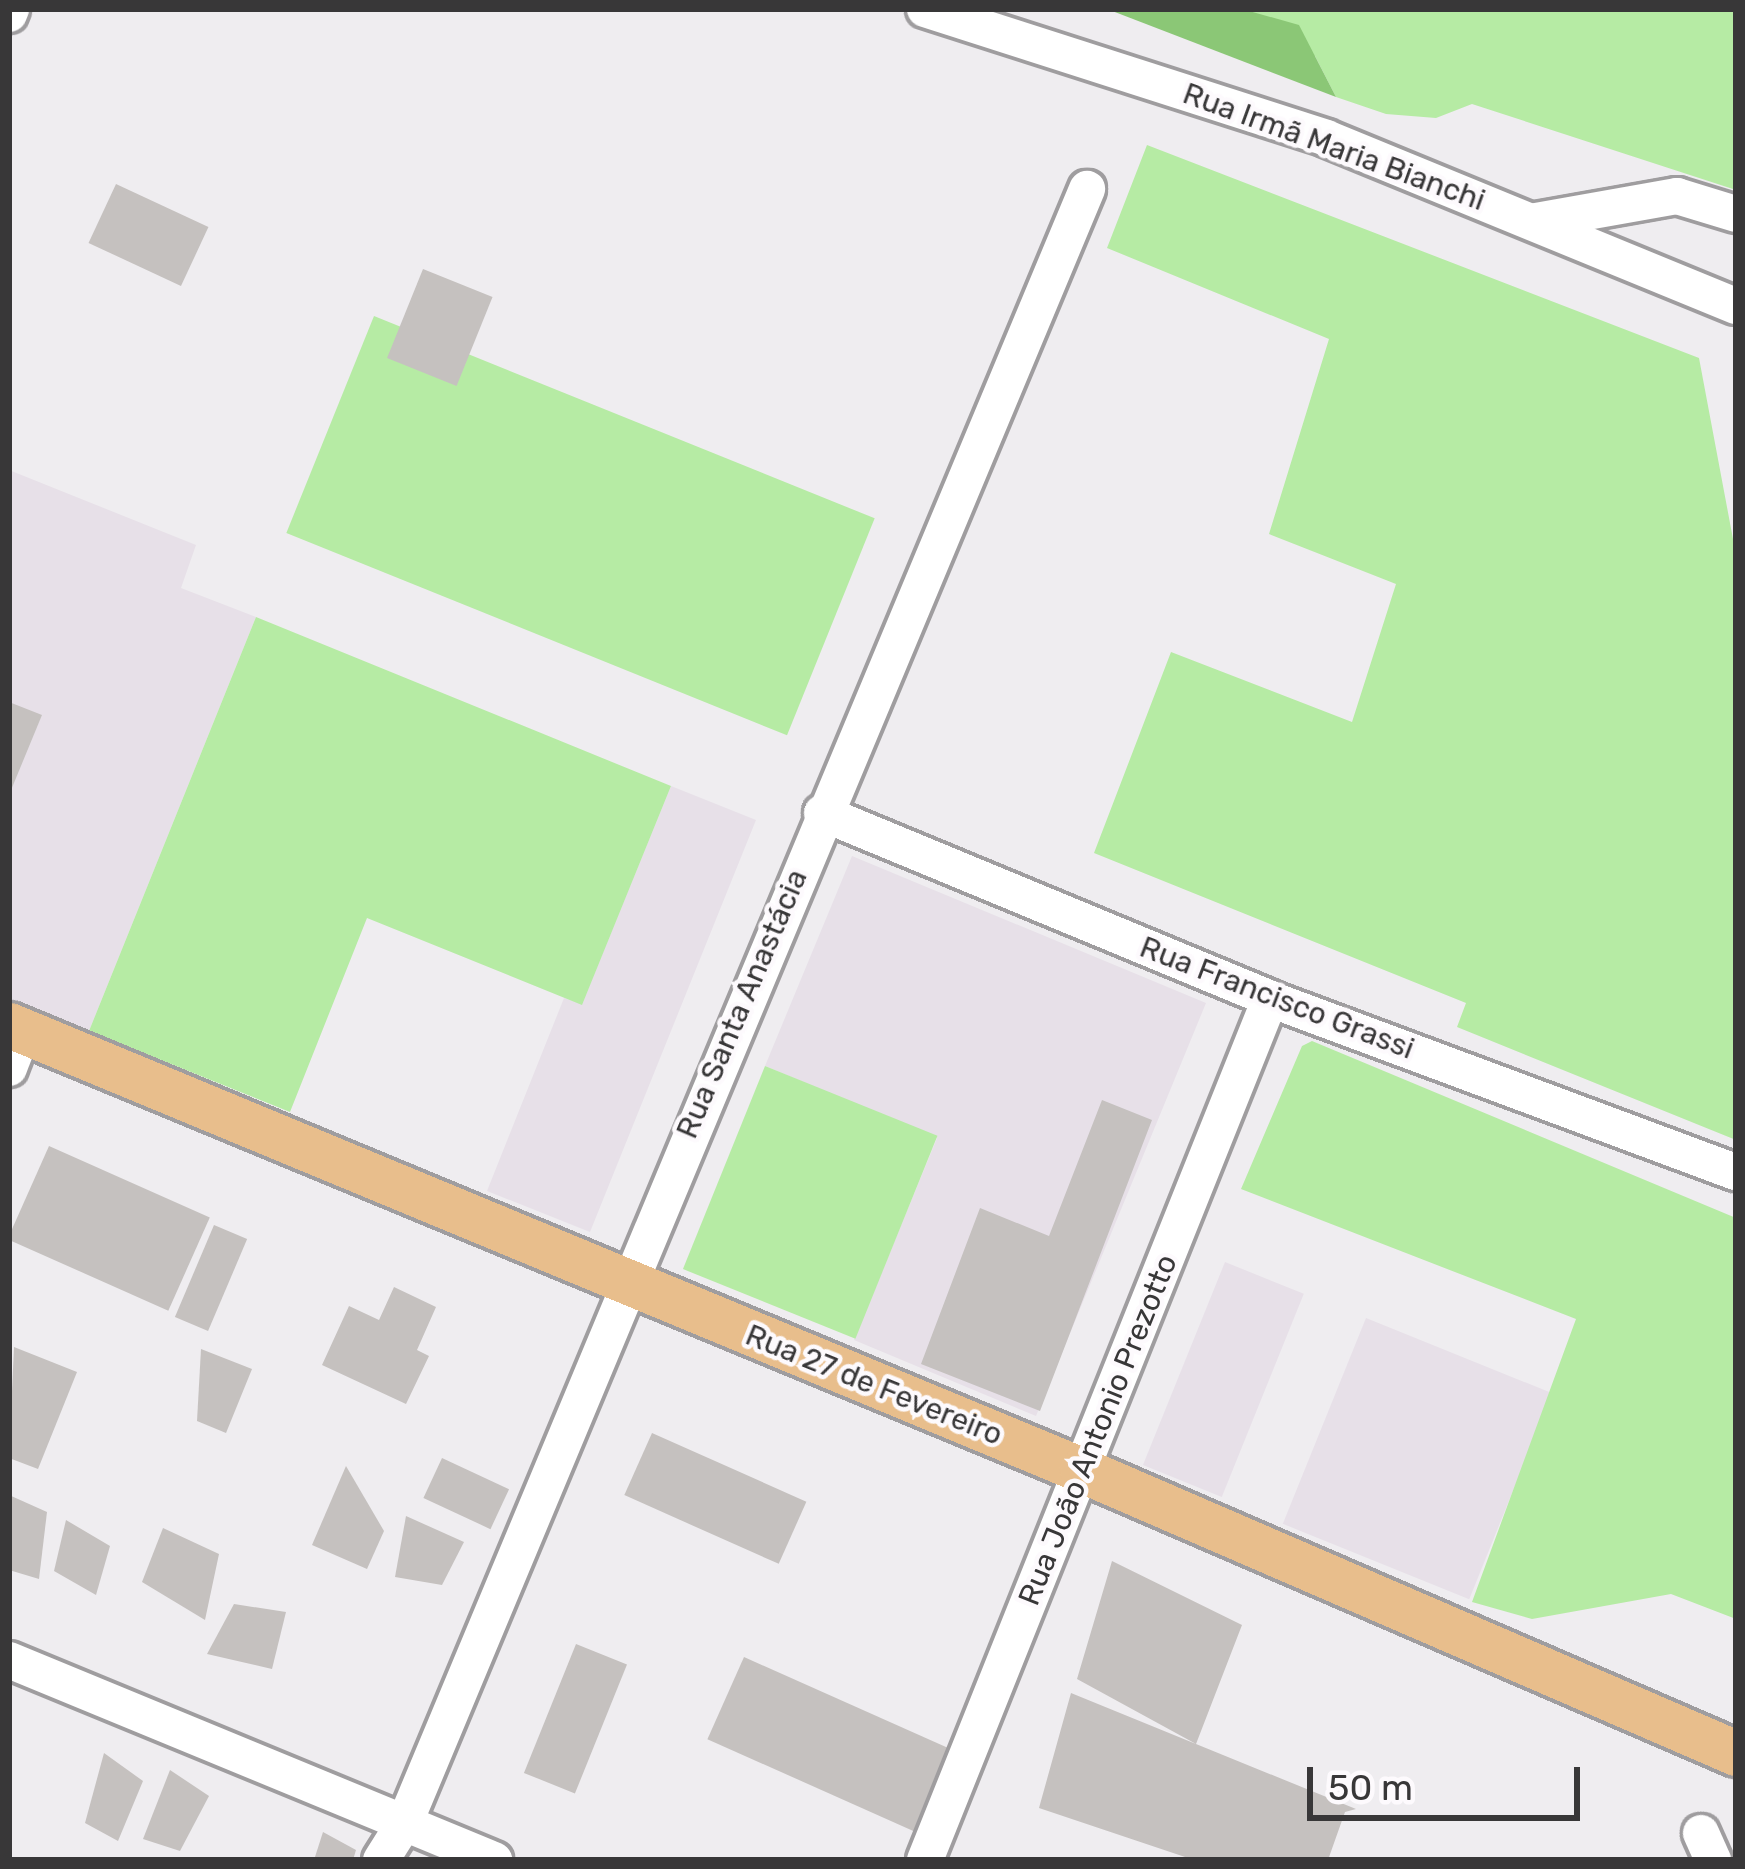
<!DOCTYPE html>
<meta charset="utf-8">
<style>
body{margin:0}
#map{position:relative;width:1745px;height:1869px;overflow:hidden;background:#efedf0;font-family:Rubik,sans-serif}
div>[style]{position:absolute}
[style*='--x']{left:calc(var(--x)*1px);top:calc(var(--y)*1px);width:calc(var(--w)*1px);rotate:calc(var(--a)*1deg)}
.built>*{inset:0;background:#e7e0e8;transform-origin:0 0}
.green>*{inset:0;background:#b6eba4;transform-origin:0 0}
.forest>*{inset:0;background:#8bc776}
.building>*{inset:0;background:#c5c1bf;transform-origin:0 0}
.roads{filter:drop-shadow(3px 0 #9f9d9f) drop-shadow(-3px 0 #9f9d9f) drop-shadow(0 3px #9f9d9f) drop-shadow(0 -3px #9f9d9f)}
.minor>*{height:36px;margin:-18px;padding:0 18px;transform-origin:18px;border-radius:18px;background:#fff}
.major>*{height:45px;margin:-22.5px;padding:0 22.5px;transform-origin:22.5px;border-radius:22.5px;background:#e8be8c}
span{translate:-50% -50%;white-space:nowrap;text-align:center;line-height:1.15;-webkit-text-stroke:9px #fdfafd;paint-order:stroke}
.street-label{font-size:30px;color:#383738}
.frame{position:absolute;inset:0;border:12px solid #383738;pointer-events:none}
.scale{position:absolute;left:1307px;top:1767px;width:273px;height:54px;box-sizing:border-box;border:6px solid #383738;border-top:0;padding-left:15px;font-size:36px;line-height:42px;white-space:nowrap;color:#383738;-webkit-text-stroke:9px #fdfafd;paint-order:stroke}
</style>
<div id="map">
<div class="built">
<div style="clip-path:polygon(9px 470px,196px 545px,181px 588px,256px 617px,89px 1031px,9px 1000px)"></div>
<div style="clip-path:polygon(671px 786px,756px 820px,590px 1232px,487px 1191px,564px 998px,582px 1004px)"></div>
<div style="clip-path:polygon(852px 856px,1206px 1003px,1036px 1416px,854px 1340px,937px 1138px,765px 1066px)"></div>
<div style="left:1225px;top:1262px;width:85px;height:219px;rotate:22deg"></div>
<div style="left:1366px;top:1318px;width:201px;height:222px;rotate:22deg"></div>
</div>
<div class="green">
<div style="clip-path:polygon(1162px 9px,1736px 9px,1736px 190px,1472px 104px,1436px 118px,1386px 114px,1336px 97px,1315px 56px)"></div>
<div style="clip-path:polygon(1147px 145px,1699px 358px,1736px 555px,1736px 1140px,1457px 1027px,1466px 1003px,1094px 853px,1171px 652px,1352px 722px,1396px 584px,1269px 534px,1329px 339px,1107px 248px)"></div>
<div style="left:374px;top:316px;width:540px;height:234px;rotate:22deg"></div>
<div style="clip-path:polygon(256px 617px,671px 786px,582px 1005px,367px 918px,290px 1112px,89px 1031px)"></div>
<div style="clip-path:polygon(1312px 1041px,1736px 1218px,1736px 1619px,1671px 1594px,1532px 1619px,1472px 1602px,1576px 1319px,1241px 1189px,1302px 1046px)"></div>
<div style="left:765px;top:1066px;width:186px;height:219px;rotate:22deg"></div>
</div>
<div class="forest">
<div style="clip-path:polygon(1107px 9px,1242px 9px,1299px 25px,1336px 97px)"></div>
</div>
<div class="building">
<div style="left:116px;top:184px;width:102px;height:65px;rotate:25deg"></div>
<div style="left:423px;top:269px;width:75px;height:96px;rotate:22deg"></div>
<div style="clip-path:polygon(9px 702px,42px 715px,9px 795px)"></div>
<div style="clip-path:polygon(1102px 1100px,1152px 1120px,1040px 1411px,921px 1364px,980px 1208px,1049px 1236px)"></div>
<div style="left:49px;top:1146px;width:176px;height:102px;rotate:24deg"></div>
<div style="left:214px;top:1225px;width:36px;height:100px;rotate:23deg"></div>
<div style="clip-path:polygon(394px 1287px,436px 1307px,417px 1350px,429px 1356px,406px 1404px,322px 1365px,349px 1306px,379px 1320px)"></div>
<div style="clip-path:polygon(14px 1347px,77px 1372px,38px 1469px,9px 1458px)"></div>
<div style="clip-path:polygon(201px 1349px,252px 1369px,226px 1433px,197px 1421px)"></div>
<div style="left:652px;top:1433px;width:169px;height:68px;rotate:24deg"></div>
<div style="left:442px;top:1458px;width:74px;height:44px;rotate:25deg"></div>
<div style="clip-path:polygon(346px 1466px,384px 1531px,367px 1569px,312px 1545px)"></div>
<div style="clip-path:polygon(9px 1495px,47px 1512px,39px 1579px,9px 1570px)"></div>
<div style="clip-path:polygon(406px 1516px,464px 1542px,442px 1585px,395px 1577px)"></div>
<div style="clip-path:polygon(66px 1520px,110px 1546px,96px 1595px,54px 1571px)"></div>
<div style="clip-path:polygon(163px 1528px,219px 1554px,205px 1620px,142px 1582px)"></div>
<div style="clip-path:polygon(1112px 1561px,1242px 1625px,1196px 1744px,1356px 1809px,1345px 1812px,1328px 1860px,1194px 1860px,1039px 1808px,1071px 1693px,1196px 1744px,1077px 1679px)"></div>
<div style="clip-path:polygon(234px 1604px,286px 1612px,272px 1669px,207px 1654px)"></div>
<div style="left:576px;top:1644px;width:55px;height:139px;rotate:22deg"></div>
<div style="left:744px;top:1657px;width:226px;height:90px;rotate:24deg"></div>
<div style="clip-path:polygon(104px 1753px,143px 1781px,118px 1841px,85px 1823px)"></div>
<div style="clip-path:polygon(170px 1770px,209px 1796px,180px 1851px,143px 1839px)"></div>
<div style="clip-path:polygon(323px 1832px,356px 1850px,353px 1860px,314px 1860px)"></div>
</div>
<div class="roads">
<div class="minor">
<div style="--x:925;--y:9;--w:421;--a:17.8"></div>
<div style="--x:1326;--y:138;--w:443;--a:22.3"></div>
<div style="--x:9;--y:14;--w:5;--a:-68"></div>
<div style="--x:1536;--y:221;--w:143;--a:-10.1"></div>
<div style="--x:1677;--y:196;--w:62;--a:17"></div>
<div style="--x:822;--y:813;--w:485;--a:22.5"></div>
<div style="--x:1270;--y:999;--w:497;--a:20.4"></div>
<div style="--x:9;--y:1068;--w:40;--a:-69"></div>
<div style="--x:9;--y:1660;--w:525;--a:22.41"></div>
<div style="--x:1701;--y:1833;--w:30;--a:66"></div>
<div style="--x:381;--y:1860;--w:45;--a:-57.7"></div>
<div style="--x:405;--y:1822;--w:1770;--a:-67.33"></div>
<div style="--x:925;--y:1860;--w:928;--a:-68.16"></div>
</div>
<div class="major">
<div style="--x:9;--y:1025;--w:1162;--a:22.53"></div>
<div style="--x:1082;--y:1470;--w:713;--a:23.4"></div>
</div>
</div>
<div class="street-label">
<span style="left:1334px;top:147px;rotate:20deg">Rua Irmã Maria Bianchi</span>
<span style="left:1277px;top:998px;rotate:21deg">Rua Francisco Grassi</span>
<span style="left:742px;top:1004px;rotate:-67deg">Rua Santa Anastácia</span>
<span style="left:874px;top:1385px;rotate:22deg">Rua 27 de Fevereiro</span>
<span style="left:1098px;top:1430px;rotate:-68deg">Rua João Antonio Prezotto</span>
</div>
<div class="frame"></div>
<div class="scale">50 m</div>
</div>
